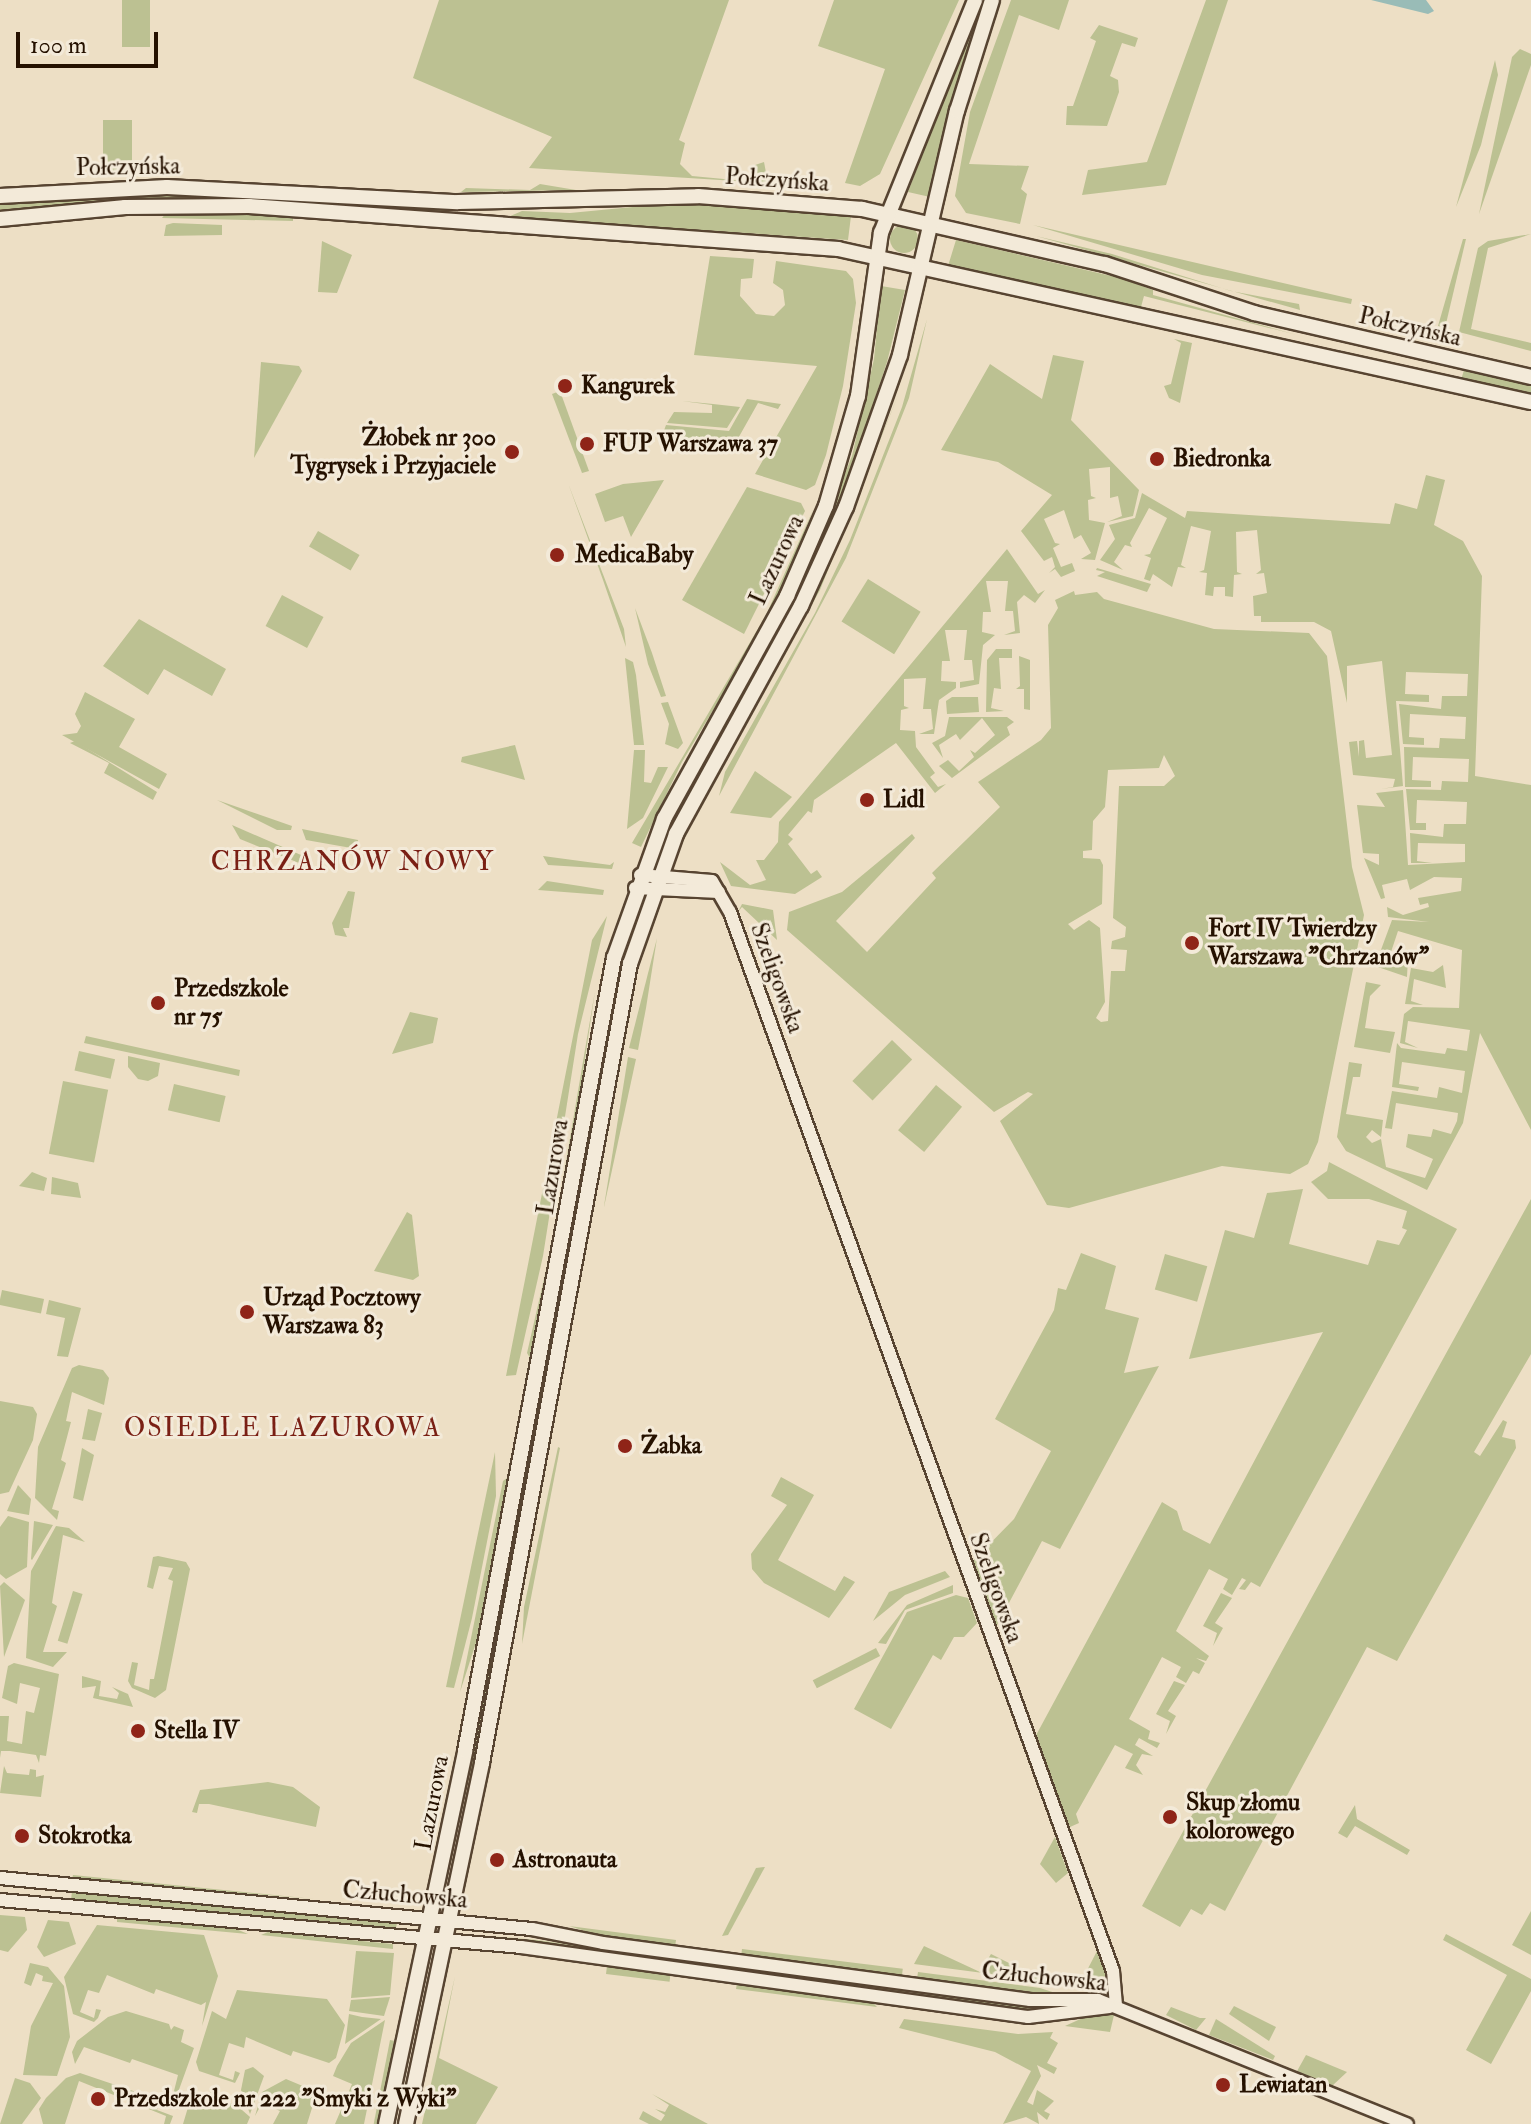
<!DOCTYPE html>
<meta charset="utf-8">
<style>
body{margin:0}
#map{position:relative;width:1531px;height:2124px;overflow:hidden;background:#eddfc5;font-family:"IM FELL Double Pica",serif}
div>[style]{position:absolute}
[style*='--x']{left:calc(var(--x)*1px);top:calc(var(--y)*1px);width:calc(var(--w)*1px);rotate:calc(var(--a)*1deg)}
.green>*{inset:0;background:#bcc192;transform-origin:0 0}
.round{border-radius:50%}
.water>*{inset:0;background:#99bcb7}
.roads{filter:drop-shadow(2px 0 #574431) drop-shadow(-2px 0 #574431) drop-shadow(0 2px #574431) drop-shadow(0 -2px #574431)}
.tertiary>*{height:12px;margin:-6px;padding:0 6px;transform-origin:6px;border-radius:6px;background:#f3ead9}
.secondary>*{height:14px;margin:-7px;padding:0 7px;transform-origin:7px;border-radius:7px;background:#f3ead9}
.dots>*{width:22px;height:22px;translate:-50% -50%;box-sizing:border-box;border:4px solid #f3ead9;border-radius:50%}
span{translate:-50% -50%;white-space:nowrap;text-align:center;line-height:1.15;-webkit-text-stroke:6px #f3ead9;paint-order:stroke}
.street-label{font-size:24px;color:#251100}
.poi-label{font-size:24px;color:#251100;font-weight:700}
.left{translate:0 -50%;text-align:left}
.right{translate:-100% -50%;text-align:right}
.neighbourhood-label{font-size:26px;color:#7a1f14;letter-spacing:2px}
.scale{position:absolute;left:16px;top:32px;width:142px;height:36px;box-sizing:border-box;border:4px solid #251100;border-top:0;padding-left:10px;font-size:24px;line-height:28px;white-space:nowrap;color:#251100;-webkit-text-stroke:6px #f3ead9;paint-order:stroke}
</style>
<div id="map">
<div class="green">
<div style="left:122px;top:0;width:28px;height:47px"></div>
<div style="clip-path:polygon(439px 0,729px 0,679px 140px,685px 143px,680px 164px,692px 176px,745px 181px,755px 165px,764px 162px,768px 183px,529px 168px,552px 137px,413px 78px)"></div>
<div style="clip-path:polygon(834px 0,959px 0,880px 174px,860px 186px,845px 183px,885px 69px,818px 46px)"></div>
<div style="clip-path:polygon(981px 0,987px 0,940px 146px,930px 197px,908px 192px)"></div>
<div style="clip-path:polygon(1011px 0,1069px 0,1059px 30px,1019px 15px,969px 164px,1029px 166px,1021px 189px,1027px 194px,1020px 224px,966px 213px,955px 196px,970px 112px)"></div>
<div style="clip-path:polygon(1206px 0,1228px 0,1166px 185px,1082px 195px,1088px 170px,1147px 162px)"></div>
<div style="clip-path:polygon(1099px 25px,1138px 38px,1135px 47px,1122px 43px,1110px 76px,1118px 80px,1119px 92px,1107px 126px,1066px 125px,1067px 106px,1073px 106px,1096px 41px,1090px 38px)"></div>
<div style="clip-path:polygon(1520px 49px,1531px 54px,1531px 65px,1479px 214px,1512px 57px)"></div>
<div style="clip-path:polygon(1495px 60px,1498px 75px,1481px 145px,1456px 207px)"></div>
<div style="left:103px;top:120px;width:29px;height:51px"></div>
<div style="clip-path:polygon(540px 184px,576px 190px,461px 192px,466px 188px,530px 190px)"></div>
<div style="clip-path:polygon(168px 192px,449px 208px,449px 213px,259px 201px,127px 201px,127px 193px)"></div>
<div style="clip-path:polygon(116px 193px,116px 202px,0 213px,0 202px)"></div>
<div style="clip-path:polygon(664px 204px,693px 204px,851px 216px,848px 240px,508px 217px,522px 211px,570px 213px)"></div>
<div style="clip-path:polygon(206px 210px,293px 216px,293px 221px,162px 218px,167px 212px)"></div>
<div style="clip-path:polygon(173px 223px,222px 225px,222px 235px,164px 236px,166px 225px)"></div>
<div style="clip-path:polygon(1033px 225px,1352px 299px,1351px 304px,1202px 275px)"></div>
<div class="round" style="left:890px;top:225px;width:28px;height:28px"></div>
<div style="clip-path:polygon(1531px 234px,1488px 248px,1471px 329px,1531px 343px,1531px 351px,1459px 332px,1478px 248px,1488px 241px)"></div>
<div style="clip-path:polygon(1036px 236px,1112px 254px,1231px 291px,1299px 304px,1300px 310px)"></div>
<div style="clip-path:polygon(1463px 239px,1466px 239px,1445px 328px,1438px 326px)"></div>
<div style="clip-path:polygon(956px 240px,1120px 278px,1153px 290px,1153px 295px,1297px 335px,1144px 296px,1141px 307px,948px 266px)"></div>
<div style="clip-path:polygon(322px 241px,352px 255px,337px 293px,318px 292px)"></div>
<div style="clip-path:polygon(710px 256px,754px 259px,752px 278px,741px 279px,740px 296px,756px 314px,774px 316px,785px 305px,783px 290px,773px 283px,776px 261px,846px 271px,853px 279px,856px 303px,843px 386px,826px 455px,815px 485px,806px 490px,755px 474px,817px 366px,694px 355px)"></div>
<div style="clip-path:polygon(881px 286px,905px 290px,887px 362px,835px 519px,787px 617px,852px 456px,874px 359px)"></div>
<div style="clip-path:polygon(927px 319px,909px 398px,846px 558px,719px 796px,725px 772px,815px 613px,850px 540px,902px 407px)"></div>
<div style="clip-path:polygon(1174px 339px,1192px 343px,1180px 403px,1169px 398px,1164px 386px,1171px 384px,1181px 343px)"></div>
<div style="clip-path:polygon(1053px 355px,1084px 361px,1071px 420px,1139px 490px,1133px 516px,1107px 522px,1122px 516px,1118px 496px,1110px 498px,1110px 467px,1089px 469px,1091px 496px,1096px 498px,1088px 500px,1089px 520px,1105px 523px,1095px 560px,1081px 559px,1091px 553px,1081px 535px,1074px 539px,1064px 510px,1044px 519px,1055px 543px,1060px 544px,1053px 548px,1061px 567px,1072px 563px,1075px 571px,1061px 577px,1055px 569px,1049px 573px,1055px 567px,1052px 557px,1044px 561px,1021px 531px,1052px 495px,998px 462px,941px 450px,990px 364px,1042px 399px)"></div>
<div style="clip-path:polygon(261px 362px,299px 366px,302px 371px,254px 458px)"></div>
<div style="clip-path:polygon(1464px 370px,1531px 386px,1531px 394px,1461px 380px)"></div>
<div style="clip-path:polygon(560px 391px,589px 471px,582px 473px,552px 394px)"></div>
<div style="clip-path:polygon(899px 393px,820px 590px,711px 785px,829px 563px)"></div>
<div style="clip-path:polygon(747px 399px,781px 404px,778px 409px,758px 403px,736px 442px,662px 436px,666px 425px,729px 431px)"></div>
<div style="clip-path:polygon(682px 401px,713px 404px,740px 407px,727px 428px,667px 423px,674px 412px,712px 413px,712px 405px)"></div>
<div style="clip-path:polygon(1426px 475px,1445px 480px,1434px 525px,1463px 541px,1482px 576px,1475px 776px,1531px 785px,1531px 1130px,1480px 1033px,1463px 1123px,1427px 1190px,1346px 1151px,1337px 1137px,1349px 1062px,1362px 1064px,1360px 1077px,1353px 1077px,1346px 1114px,1383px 1120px,1381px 1137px,1372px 1130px,1366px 1137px,1372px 1143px,1381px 1139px,1386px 1167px,1425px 1178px,1433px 1159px,1406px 1147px,1408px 1134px,1431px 1137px,1433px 1129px,1451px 1134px,1457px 1121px,1458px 1113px,1396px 1103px,1392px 1129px,1385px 1128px,1392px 1091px,1437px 1098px,1439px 1087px,1462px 1093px,1465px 1071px,1402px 1062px,1399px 1084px,1419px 1087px,1418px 1091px,1392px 1087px,1397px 1043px,1401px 1048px,1445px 1054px,1447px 1048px,1467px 1051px,1470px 1030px,1408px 1021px,1405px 1042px,1418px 1048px,1400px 1043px,1404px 1014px,1413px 1007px,1459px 1008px,1462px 950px,1398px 931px,1391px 952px,1408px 957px,1407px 977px,1375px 966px,1392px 920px,1429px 922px,1388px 917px,1387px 907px,1403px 915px,1429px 907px,1428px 903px,1420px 905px,1418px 898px,1461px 891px,1462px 878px,1434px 877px,1410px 890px,1407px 879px,1382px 885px,1385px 898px,1381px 899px,1364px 858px,1379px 865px,1379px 854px,1363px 853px,1357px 805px,1385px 807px,1376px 793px,1403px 790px,1408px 865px,1465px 862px,1465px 844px,1418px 843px,1417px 861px,1432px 863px,1411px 863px,1410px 833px,1443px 837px,1444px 824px,1466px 824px,1467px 802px,1417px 800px,1416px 823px,1426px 823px,1426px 830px,1410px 830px,1406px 789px,1441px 790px,1442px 781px,1468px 782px,1469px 759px,1413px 757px,1412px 780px,1431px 781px,1431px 787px,1405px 787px,1404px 747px,1439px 748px,1440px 738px,1465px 739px,1466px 717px,1410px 714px,1409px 737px,1424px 738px,1424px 745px,1403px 744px,1399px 704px,1441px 709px,1442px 696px,1467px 696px,1468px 674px,1406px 672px,1405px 694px,1429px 695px,1429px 702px,1396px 701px,1403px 786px,1381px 789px,1393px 787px,1395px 779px,1353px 775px,1349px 742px,1357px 741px,1359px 757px,1359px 741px,1364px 740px,1366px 758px,1392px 755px,1382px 661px,1347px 666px,1347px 703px,1331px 631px,1314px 622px,1261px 622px,1261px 616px,1254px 616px,1253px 596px,1267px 593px,1264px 573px,1256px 574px,1261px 570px,1257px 530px,1236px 532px,1237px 572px,1242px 574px,1234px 575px,1233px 597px,1225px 596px,1225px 587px,1214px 587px,1213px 596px,1205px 595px,1207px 573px,1199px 572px,1204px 570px,1211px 531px,1191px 526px,1181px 565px,1186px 568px,1178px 567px,1172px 587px,1153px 574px,1150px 581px,1144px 579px,1151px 558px,1144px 555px,1150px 554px,1167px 518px,1149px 508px,1130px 543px,1132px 547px,1125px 545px,1114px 562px,1123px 570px,1100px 560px,1115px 539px,1109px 525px,1135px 518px,1142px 493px,1185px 518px,1187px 511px,1390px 524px,1395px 503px,1417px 509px)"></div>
<div style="clip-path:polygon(664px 480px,631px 537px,623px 516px,605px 522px,595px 494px,623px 484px)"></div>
<div style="clip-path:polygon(568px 483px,624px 629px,626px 647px,603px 580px)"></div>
<div style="clip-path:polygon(747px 487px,801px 503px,805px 511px,744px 634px,682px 600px)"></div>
<div style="clip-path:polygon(814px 508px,773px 610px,682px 762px,641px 847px,632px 843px,766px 615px)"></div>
<div style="left:318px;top:531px;width:48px;height:18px;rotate:30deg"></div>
<div style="clip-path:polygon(1007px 549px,1038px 594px,1045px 590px,1035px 603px,1024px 595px,1017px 602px,1020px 633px,1004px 635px,1015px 631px,1013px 611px,1005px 611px,1008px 581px,986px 581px,991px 612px,983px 612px,982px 632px,995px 635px,983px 645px,979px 684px,960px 688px,960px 682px,974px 680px,972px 660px,964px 660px,967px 630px,945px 630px,950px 661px,942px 661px,941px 681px,956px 682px,956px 688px,939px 700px,934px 734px,919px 734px,933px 729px,931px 709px,923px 709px,926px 678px,904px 679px,904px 706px,909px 708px,901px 710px,900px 730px,915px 731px,916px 747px,935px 773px,930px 777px,938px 787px,946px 784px,935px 793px,896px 743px,814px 800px,812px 813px,808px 811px,788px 835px,793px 839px,788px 844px,811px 874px,817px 870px,822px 877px,795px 894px,731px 886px,720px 862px,750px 885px,766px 880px,756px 860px,764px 860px,778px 842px,779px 822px)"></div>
<div style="clip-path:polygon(1096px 570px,1097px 568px,1151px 584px,1147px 592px,1097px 576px,1105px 572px)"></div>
<div style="left:868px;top:579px;width:62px;height:50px;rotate:32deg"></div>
<div style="clip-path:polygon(evenodd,1074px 591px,1075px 595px,1097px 592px,1104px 599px,1214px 629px,1309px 633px,1327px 656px,1352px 867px,1364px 915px,1318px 1142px,1308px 1164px,1290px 1174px,1222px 1166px,1069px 1208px,1047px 1205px,1000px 1121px,1033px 1094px,1028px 1092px,994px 1112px,787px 930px,789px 912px,842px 892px,912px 834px,915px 838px,836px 921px,867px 952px,936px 878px,932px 873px,1000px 807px,978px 782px,1041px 740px,1051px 728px,1048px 625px,1058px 608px,1055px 600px,1074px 591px,1164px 755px,1175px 776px,1164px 786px,1119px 786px,1113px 918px,1126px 927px,1125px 937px,1112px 941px,1111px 949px,1127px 950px,1125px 971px,1111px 971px,1108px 1021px,1101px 1022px,1096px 1018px,1105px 1002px,1100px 928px,1089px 920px,1074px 930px,1068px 924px,1102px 904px,1103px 865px,1100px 859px,1083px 858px,1083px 851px,1092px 850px,1093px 821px,1105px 807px,1108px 770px,1159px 768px,1164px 755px)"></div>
<div style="left:282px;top:595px;width:47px;height:35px;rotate:28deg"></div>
<div style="clip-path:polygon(635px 608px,652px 653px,666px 696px,661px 697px,648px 664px)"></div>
<div style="clip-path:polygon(139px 619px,226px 669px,212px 696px,164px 669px,148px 695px,103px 666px)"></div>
<div style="clip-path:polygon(996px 649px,1012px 649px,1012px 658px,999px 658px,1001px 689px,994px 688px,991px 708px,1004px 711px,986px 712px,987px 660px)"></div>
<div style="clip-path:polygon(1019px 656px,1030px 660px,1030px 710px,1024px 709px,1024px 689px,1016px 689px,1020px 686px)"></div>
<div style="clip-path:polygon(625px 658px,633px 662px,636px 675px,644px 745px,634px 745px)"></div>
<div style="clip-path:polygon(85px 692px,135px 719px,119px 747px,167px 774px,159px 789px,62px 735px,77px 733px,81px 726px,75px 714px)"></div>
<div style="clip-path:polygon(952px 697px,978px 697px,979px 712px,947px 714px,946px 701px)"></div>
<div style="clip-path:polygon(668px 702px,683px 743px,678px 749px,665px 744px,669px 724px,661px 703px)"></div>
<div style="clip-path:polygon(949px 717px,1007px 717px,1014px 722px,1007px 727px,1010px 735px,952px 778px,939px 766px,948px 760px,959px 771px,974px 757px,970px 750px,975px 753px,995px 735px,982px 718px,960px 740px,956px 734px,939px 745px,943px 758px,932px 743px,945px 736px)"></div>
<div style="clip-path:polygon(75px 741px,157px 792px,153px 800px,104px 773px,109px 763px,70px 743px)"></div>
<div style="clip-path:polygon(515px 745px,525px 780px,461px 762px,462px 757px)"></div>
<div style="clip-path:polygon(634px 750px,645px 750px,644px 782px,651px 783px,658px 767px,668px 767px,643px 818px,627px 829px)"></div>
<div style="clip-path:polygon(755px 771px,792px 797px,771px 818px,730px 813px)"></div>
<div style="clip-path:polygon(217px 800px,292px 826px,291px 830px,277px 830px)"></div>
<div style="clip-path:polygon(232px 825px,301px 855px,304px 865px,240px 839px)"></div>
<div style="clip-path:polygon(302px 829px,358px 840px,357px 849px,306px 840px)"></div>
<div style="clip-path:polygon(543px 856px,610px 865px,614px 862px,612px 869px,548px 865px)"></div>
<div style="clip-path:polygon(547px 881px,580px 886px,604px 890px,603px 895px,538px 890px)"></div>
<div style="clip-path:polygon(348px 891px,355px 892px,349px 928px,343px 928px,347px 937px,335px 935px,332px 923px)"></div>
<div style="clip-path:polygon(742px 904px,773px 910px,777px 940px,742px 907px,738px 912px)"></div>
<div style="clip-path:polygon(607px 916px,578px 1034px,543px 1256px,516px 1375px,506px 1376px,592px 940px)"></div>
<div style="clip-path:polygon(657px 938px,646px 1008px,638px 1050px,629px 1048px)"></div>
<div style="clip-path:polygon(1443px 965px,1446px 988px,1414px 979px,1411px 1001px,1423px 1005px,1405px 1004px,1411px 968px,1433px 972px)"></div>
<div style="clip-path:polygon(1366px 982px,1381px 985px,1370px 996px,1365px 1028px,1395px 1032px,1390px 1053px,1354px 1047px)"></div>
<div style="clip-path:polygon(595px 991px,559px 1236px,530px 1358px,527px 1353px,552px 1244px)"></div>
<div style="clip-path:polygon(410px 1012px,438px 1018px,433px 1043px,392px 1054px)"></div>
<div style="clip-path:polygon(86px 1036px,240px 1070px,239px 1076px,84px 1043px)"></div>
<div style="clip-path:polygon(603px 1040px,597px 1103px,571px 1245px,574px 1214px)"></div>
<div style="left:892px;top:1040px;width:28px;height:57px;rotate:44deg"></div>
<div style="left:79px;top:1051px;width:37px;height:20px;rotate:13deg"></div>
<div style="left:618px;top:1055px;width:4px;height:152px;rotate:14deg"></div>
<div style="clip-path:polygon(128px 1056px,160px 1063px,158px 1076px,148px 1081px,138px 1079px,128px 1067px)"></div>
<div style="clip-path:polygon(628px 1057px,636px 1059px,604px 1207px,604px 1206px)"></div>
<div style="left:63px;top:1081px;width:46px;height:74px;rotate:11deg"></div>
<div style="left:174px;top:1084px;width:53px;height:27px;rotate:13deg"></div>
<div style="left:936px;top:1085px;width:34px;height:59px;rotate:40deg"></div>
<div style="clip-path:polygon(1329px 1162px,1457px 1229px,1260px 1587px,1251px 1582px,1245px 1590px,1239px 1589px,1246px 1580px,1242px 1578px,1232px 1595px,1223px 1589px,1228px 1579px,1209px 1569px,1176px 1631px,1209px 1656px,1206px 1661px,1196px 1658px,1205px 1663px,1199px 1674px,1193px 1671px,1186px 1683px,1176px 1677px,1181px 1667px,1162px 1657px,1129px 1719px,1150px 1731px,1148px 1739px,1160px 1743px,1157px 1748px,1139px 1738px,1135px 1745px,1153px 1756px,1142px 1754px,1136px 1765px,1143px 1775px,1125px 1768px,1133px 1754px,1115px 1745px,1076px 1814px,1079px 1823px,1070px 1827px,1034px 1739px,1162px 1502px,1177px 1511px,1183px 1530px,1210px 1544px,1323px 1332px,1189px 1359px,1225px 1230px,1254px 1238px,1267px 1193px,1303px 1189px,1289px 1244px,1368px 1265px,1377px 1240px,1399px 1245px,1407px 1230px,1402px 1228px,1407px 1211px,1369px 1199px,1328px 1199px,1311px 1182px,1327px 1171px)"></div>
<div style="clip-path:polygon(32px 1172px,47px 1178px,44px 1191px,19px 1186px)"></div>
<div style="clip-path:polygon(52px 1177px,78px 1183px,81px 1198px,51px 1194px)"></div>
<div style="clip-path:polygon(1531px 1199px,1531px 1354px,1474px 1452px,1480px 1456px,1503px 1420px,1507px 1422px,1502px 1437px,1515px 1440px,1516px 1448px,1397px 1661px,1367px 1647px,1225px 1911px,1210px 1903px,1202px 1915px,1191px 1909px,1180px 1927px,1142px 1906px)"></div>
<div style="clip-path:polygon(407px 1212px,412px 1215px,419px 1276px,413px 1280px,374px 1271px)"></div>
<div style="clip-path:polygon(1081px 1253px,1116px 1266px,1105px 1309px,1139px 1318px,1124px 1373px,1159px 1366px,1060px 1549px,1042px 1541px,995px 1629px,972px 1562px,1014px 1519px,1051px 1451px,995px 1419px,1054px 1310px,1058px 1288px,1066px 1290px)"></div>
<div style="left:1165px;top:1254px;width:44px;height:37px;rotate:16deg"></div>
<div style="left:2px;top:1290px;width:43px;height:15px;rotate:12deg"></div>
<div style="clip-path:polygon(49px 1300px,81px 1308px,68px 1357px,57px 1356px,65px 1318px,46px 1314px)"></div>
<div style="clip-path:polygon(79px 1365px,103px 1370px,109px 1378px,104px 1405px,72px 1392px,66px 1421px,71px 1422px,61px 1460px,66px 1463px,52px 1509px,59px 1511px,57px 1520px,35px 1498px,38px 1447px,72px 1368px)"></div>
<div style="clip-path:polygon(0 1401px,33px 1407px,37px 1414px,33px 1440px,9px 1492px,0 1494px)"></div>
<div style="clip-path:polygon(88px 1409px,102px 1413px,95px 1441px,82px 1439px)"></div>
<div style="clip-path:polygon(558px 1447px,560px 1448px,522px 1644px,524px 1607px)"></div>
<div style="clip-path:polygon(82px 1448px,94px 1455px,83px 1501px,73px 1498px)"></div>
<div style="clip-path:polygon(495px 1452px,496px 1496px,472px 1618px,454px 1688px,446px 1687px)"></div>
<div style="clip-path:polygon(781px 1477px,814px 1495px,778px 1560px,835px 1591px,844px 1576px,855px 1582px,829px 1618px,764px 1583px,752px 1569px,751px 1554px,787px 1505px,771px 1496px)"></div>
<div style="clip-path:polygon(507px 1478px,482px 1624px,460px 1692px,503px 1481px)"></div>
<div style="clip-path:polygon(18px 1485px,31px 1499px,29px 1515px,7px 1511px)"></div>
<div style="clip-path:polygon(8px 1516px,29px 1522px,27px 1567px,6px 1579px,0 1574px,0 1527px)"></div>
<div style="clip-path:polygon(34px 1521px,53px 1525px,32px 1560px,31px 1559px)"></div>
<div style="clip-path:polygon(56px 1526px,69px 1528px,85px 1542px,63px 1535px,52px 1603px,57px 1606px,43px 1652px,67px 1652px,53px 1667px,26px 1658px,31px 1571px)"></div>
<div style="clip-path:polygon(512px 1532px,511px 1560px,467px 1800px,478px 1706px)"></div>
<div style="clip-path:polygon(158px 1556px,186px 1562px,190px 1569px,166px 1690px,155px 1698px,132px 1688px,128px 1681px,132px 1662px,138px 1663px,134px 1685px,149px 1690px,150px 1679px,154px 1679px,173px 1581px,168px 1579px,173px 1568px,159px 1566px,153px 1589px,147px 1587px,153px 1557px)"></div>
<div style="clip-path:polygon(945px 1571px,950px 1577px,905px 1595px,873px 1621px,889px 1592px)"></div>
<div style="clip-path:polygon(4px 1582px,25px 1600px,4px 1657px,0 1586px)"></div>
<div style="clip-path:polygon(953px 1585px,953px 1593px,905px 1610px,886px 1644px,878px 1643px,907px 1605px)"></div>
<div style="left:73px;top:1591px;width:10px;height:52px;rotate:17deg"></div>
<div style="clip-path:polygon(1221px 1593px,1232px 1598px,1215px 1623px,1223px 1628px,1213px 1646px,1217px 1633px,1203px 1626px)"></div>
<div style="clip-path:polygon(956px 1595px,968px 1598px,977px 1623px,964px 1637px,954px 1637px,941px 1660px,933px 1655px,891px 1729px,854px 1709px,907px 1612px)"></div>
<div style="left:876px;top:1648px;width:9px;height:71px;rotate:63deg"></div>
<div style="clip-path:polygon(14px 1663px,59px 1674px,46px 1756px,40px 1755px,39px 1763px,36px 1755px,10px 1751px,1px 1751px,0 1758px,0 1716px,9px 1716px,7px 1741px,22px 1744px,26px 1711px,34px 1713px,40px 1688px,20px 1683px,17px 1704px,2px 1698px,8px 1666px)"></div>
<div style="clip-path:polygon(82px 1676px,101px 1681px,99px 1696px,117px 1699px,119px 1693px,112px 1687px,128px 1694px,133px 1707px,93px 1698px,96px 1686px,82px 1688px)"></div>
<div style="clip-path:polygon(1174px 1681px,1185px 1685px,1168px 1711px,1176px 1716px,1166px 1734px,1170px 1721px,1156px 1714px)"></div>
<div style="clip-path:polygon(4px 1766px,7px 1773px,29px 1775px,30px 1769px,36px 1770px,36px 1777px,44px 1775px,41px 1797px,0 1793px)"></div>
<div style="clip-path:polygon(268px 1782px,293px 1787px,320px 1807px,316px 1827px,209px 1804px,199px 1804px,197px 1813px,192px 1812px,200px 1790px)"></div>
<div style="clip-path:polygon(1355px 1805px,1357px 1819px,1410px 1850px,1407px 1855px,1355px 1826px,1347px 1838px,1338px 1833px)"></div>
<div style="clip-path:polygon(1055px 1837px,1068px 1873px,1056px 1883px,1040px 1864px)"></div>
<div style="clip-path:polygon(765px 1867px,728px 1935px,722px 1936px,756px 1868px)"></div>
<div style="clip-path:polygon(73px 1875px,314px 1899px,72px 1879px)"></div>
<div style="clip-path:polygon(72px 1891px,397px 1923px,396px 1928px,71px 1900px)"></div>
<div style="clip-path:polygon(1531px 1911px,1531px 1955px,1512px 1945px)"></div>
<div style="clip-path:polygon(0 1915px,25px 1917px,27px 1930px,8px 1952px,0 1950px)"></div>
<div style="clip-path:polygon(117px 1917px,236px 1929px,248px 1934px,117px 1922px)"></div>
<div style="clip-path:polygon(48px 1920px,69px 1922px,76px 1944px,44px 1957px,37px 1947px)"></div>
<div style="clip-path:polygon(97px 1925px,204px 1935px,218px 1976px,202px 2026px,206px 2002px,201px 2005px,156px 1989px,154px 1994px,107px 1975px,99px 1993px,88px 1990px,80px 2012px,94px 2018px,96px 2009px,101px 2010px,98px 2018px,94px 2022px,73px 2014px,64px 1977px)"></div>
<div style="clip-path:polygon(569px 1926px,676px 1940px,675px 1947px,607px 1938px)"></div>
<div style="clip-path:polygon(268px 1932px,393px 1944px,393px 1949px,261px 1935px)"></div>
<div style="clip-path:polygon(1446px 1934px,1531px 1979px,1531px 1991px,1491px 2064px,1466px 2050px,1507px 1975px,1443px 1940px)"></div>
<div style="clip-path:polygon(476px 1935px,537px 1940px,673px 1959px,475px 1938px)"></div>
<div style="clip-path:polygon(924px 1946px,980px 1972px,991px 1954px,1045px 1981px,914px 1964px)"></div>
<div style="left:742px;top:1949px;width:162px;height:7px;rotate:7deg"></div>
<div style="clip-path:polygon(356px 1951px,394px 1953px,390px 1995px,351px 1998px)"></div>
<div style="clip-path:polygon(1097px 1951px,1106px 1975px,1099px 1984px,1080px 1984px)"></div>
<div style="clip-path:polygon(30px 1963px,48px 1967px,64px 1986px,70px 2037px,57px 2076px,23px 2075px,31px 2026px,53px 1983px,42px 1981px,43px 1976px,36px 1973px,31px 1986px,24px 1983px)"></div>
<div style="left:607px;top:1966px;width:64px;height:8px;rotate:7deg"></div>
<div style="clip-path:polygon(739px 1972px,843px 1980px,905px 1988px,904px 1994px)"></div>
<div style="clip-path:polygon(918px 1972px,1040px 1988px,1074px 1999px,917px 1979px)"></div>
<div style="clip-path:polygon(455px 1976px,439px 2058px,498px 2087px,476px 2124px,422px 2124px)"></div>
<div style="clip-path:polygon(737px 1983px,871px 2001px,877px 2007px,736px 1989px)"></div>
<div style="clip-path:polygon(915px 1989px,1044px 2005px,1071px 2006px,1028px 2014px,915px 1995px)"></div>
<div style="clip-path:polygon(237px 1990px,327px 1999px,345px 2025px,336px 2058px,329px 2063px,293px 2051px,291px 2056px,246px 2037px,244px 2048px,229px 2043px,219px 2075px,233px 2080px,235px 2071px,240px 2073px,235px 2083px,199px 2071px,196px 2062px,212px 2011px,226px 2019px)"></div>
<div style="clip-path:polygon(390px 1997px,384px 2016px,349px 2011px,351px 2000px)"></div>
<div style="clip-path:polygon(1234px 2006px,1276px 2027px,1269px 2041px,1229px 2014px)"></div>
<div style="clip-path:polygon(1171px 2007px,1200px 2018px,1206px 2018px,1196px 2030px,1166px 2015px)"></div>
<div style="clip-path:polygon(126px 2011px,169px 2024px,171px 2030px,174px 2026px,184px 2030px,181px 2042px,194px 2048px,176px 2098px,172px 2099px,178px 2075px,132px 2059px,130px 2063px,84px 2047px,75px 2064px,72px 2052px,77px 2041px,108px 2017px)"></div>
<div style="clip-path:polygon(349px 2014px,362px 2017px,381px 2019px,345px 2044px)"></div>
<div style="clip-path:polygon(1087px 2016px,1114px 2015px,1110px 2032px,1065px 2026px)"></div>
<div style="clip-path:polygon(904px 2019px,1018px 2034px,1053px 2032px,1050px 2038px,1058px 2043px,1047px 2063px,1057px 2068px,1054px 2074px,1037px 2065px,1041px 2076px,1027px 2102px,1033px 2105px,1037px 2090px,1054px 2101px,1044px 2111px,1050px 2114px,1047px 2120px,1037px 2112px,1039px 2124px,1026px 2117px,1003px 2124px,1031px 2071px,995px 2052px,899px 2028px)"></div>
<div style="clip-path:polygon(1216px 2019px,1275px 2056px,1273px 2060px,1209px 2035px)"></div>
<div style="clip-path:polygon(385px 2020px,364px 2124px,335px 2124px,352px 2084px,333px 2076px,337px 2066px,351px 2043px)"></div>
<div style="left:390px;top:2040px;width:5px;height:86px;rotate:11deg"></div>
<div style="clip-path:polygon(1306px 2055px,1347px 2072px,1332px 2086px,1296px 2073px)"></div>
<div style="clip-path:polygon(253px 2067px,264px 2076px,250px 2114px,241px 2090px,245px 2070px)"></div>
<div style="clip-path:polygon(80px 2073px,160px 2100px,157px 2110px,173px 2116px,170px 2124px,164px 2124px,166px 2116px,79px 2081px,65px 2124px,43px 2124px,39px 2109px,46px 2098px,66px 2078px)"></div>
<div style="clip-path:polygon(15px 2078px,30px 2083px,41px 2098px,22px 2124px,0 2124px)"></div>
<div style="clip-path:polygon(286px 2079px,317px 2092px,307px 2124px,273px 2124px,280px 2111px,262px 2103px,255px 2116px,262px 2092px)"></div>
<div style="clip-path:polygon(212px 2092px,242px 2110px,250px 2117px,247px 2124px,183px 2124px,189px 2104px,184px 2100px)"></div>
<div style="clip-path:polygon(652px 2094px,708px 2124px,649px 2124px,639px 2119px,643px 2111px,661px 2121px,665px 2115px,655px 2109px,665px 2112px,669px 2105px)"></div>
</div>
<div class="water">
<div style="clip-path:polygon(1371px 0,1426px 0,1434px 11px,1428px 14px)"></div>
</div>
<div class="roads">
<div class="tertiary">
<div style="--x:640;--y:875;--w:72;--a:4.8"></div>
<div style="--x:712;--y:881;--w:36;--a:60"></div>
<div style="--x:730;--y:912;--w:1126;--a:70.12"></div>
<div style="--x:1113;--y:1971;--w:35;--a:85"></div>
<div style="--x:635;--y:888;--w:84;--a:2.7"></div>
<div style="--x:0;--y:1878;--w:534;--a:5.48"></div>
<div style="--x:532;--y:1929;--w:72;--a:11.2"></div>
<div style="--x:603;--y:1943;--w:431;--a:7.6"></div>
<div style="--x:1030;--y:2000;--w:68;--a:0"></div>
<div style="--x:1098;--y:2000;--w:333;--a:21.9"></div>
<div style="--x:0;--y:1900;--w:523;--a:5.15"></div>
<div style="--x:521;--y:1947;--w:512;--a:7.86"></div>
<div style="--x:1028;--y:2017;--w:82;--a:-7"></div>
</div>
<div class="secondary">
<div style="--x:0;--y:196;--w:167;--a:-3.1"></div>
<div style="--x:167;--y:187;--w:291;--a:3"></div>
<div style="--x:458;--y:202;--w:240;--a:-1.4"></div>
<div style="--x:698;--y:196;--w:165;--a:4.5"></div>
<div style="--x:862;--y:209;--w:249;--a:12.8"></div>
<div style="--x:1105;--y:264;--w:157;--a:18.2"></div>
<div style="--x:1254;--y:313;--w:284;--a:13"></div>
<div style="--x:0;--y:219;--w:126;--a:-5.5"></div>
<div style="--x:125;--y:207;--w:124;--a:-0.5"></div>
<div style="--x:249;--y:206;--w:591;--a:4.18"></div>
<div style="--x:838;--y:249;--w:710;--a:12.45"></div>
<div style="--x:386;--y:2124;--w:381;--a:-78"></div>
<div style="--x:465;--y:1751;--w:807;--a:-79.36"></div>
<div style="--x:614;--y:958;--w:148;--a:-70.2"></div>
<div style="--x:664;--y:819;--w:255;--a:-61.1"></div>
<div style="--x:787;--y:596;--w:98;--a:-66.6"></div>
<div style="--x:826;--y:506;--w:115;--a:-73.8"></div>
<div style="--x:858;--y:396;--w:165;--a:-82"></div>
<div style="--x:881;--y:233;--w:251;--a:-68"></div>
<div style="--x:406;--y:2124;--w:369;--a:-78.1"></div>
<div style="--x:482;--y:1763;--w:813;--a:-79.51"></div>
<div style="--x:630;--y:964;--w:138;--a:-70.5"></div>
<div style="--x:676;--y:834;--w:260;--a:-61.3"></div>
<div style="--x:801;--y:606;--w:109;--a:-65.6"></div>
<div style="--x:846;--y:507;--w:161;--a:-70.4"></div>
<div style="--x:900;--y:355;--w:251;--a:-76.9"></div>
<div style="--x:957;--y:111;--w:116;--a:-72.5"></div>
</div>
</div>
<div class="dots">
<div style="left:565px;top:386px;background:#8f2418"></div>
<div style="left:587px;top:444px;background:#8f2418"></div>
<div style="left:512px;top:452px;background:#8f2418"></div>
<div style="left:1157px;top:459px;background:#8f2418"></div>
<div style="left:557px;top:555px;background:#8f2418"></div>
<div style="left:867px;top:800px;background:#8f2418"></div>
<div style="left:1192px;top:943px;background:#8f2418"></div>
<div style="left:158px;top:1003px;background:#8f2418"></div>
<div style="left:247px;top:1312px;background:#8f2418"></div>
<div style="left:625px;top:1446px;background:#8f2418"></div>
<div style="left:138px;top:1731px;background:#8f2418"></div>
<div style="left:1170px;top:1817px;background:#8f2418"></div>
<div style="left:22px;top:1836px;background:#8f2418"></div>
<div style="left:497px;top:1860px;background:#8f2418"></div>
<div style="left:1223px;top:2085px;background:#8f2418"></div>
<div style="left:98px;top:2099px;background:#8f2418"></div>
</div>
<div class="street-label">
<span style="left:128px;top:167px;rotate:-1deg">Połczyńska</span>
<span style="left:777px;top:180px;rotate:4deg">Połczyńska</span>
<span style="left:1410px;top:327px;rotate:13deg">Połczyńska</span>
<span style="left:777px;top:560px;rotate:-65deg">Lazurowa</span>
<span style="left:777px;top:978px;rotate:70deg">Szeligowska</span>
<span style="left:553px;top:1167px;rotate:-81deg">Lazurowa</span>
<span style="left:996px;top:1588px;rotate:70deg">Szeligowska</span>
<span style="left:432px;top:1803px;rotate:-79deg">Lazurowa</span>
<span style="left:405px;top:1895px;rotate:5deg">Człuchowska</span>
<span style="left:1044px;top:1977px;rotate:6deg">Człuchowska</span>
</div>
<div class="poi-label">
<span class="left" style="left:581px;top:386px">Kangurek</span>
<span class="right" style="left:496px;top:452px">Żłobek nr 300<br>Tygrysek i Przyjaciele</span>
<span class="left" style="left:603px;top:444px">FUP Warszawa 37</span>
<span class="left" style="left:1173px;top:459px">Biedronka</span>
<span class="left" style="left:575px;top:555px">MedicaBaby</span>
<span class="left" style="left:883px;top:800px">Lidl</span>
<span class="left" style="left:1208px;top:943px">Fort IV Twierdzy<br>Warszawa "Chrzanów"</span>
<span class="left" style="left:174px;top:1003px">Przedszkole<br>nr 75</span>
<span class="left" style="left:263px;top:1312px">Urząd Pocztowy<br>Warszawa 83</span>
<span class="left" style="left:641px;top:1446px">Żabka</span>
<span class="left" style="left:154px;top:1731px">Stella IV</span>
<span class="left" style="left:1186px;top:1817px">Skup złomu<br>kolorowego</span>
<span class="left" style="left:38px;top:1836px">Stokrotka</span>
<span class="left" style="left:513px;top:1860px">Astronauta</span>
<span class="left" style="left:1239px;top:2085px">Lewiatan</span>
<span class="left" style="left:114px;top:2099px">Przedszkole nr 222 "Smyki z Wyki"</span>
</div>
<div class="neighbourhood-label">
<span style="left:353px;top:863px">CHRZANÓW NOWY</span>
<span style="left:283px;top:1429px">OSIEDLE LAZUROWA</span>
</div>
<div class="scale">100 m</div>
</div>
